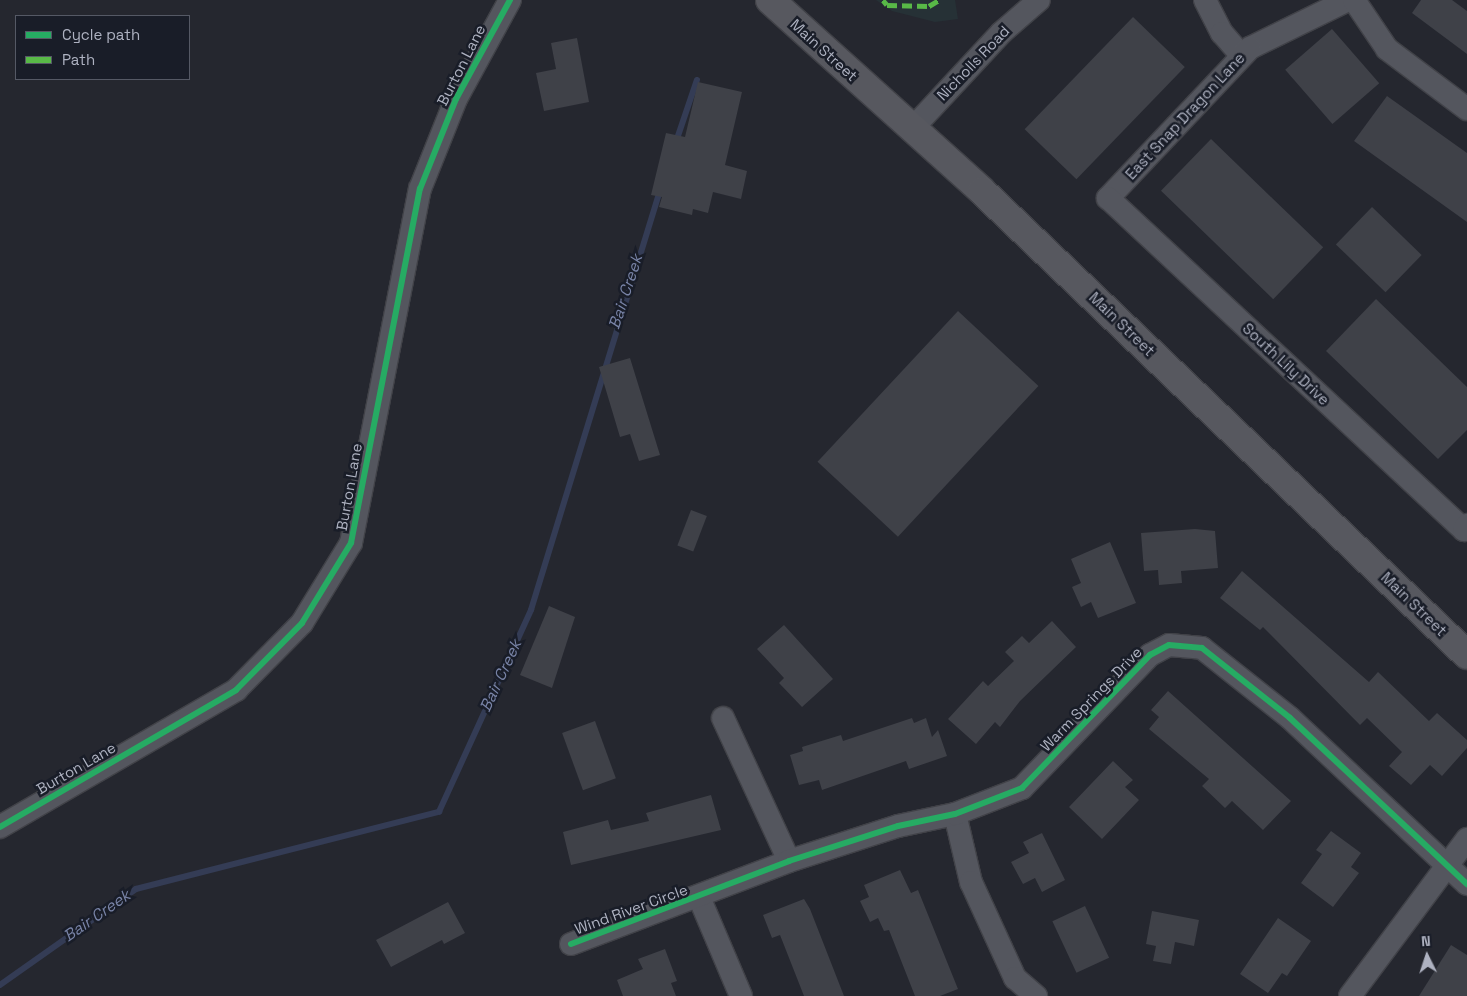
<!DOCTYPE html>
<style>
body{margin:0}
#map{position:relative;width:1467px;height:996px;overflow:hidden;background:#25272f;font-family:"Space Grotesk",sans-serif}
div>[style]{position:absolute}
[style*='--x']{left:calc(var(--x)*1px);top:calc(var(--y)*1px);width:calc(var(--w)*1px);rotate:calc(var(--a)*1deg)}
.green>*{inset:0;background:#263136}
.stream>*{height:5.5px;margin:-2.75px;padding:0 2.75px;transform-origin:2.75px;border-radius:2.75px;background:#343c55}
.building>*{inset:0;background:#3f4148;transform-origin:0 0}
.roads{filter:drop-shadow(1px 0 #414248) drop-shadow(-1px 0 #414248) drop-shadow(0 1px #414248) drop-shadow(0 -1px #414248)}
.minor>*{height:22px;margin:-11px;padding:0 11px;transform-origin:11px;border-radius:11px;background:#54565e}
.major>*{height:28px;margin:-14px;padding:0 14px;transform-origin:14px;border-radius:14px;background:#57585f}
.quiet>*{height:5px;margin-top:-2.5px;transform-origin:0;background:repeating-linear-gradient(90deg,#58b947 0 10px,transparent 0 15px)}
.cycleway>*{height:6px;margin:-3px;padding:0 3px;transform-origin:3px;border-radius:3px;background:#26ab63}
span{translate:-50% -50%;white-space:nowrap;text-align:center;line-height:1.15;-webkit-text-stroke:5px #191d28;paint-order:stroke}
.street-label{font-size:15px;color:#aeb2c1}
.water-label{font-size:16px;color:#7984a7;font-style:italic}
.legend{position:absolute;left:15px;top:15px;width:175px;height:65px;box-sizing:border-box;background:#191d28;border:1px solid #555965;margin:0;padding:6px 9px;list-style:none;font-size:15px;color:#aeb2c1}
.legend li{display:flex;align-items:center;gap:10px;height:25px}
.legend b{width:25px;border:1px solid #555965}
.north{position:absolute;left:1402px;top:931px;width:50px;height:50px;-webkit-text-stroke:4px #191d28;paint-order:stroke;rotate:356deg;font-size:14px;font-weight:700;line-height:20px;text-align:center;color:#aeb2c1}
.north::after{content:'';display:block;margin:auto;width:18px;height:22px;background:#aeb2c1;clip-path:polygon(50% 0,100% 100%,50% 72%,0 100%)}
</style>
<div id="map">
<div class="green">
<div style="clip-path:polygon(876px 0,955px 0,958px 19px,935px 22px,892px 11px)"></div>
</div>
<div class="stream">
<div style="--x:676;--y:142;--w:65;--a:-71.3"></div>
<div style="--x:0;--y:985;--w:166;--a:-35.2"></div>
<div style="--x:136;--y:889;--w:313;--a:-14.3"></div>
<div style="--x:439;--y:812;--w:222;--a:-65.5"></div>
<div style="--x:531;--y:610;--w:438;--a:-72.9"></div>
</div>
<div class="building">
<div style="clip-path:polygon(1421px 0,1452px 0,1467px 11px,1467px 54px,1412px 13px)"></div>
<div style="left:1133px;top:17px;width:72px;height:156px;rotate:44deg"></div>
<div style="left:1332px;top:29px;width:72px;height:62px;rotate:49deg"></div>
<div style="clip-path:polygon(577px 38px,589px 102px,544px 111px,536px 73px,556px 69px,551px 43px)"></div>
<div style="clip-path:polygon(698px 82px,742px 92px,725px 165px,747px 171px,741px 199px,713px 192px,708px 213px,693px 209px,692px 215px,659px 207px,662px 197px,651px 195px,666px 133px,685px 137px)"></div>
<div style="clip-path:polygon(1387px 96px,1467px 153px,1467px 222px,1354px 141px)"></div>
<div style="left:1211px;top:139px;width:156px;height:72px;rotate:44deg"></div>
<div style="left:1372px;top:207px;width:69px;height:52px;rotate:44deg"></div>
<div style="clip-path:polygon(1376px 299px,1467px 387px,1467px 430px,1438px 459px,1326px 351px)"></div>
<div style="left:958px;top:311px;width:110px;height:206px;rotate:43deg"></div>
<div style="clip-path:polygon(630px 358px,660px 455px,639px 461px,630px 434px,620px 437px,599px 367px)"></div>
<div style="left:691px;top:510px;width:17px;height:38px;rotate:21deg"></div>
<div style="clip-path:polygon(1195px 529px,1215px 531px,1218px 568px,1181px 571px,1182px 583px,1159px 585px,1158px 570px,1144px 571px,1141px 533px)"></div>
<div style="clip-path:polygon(1110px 542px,1136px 603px,1098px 618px,1091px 602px,1081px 607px,1072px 587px,1081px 583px,1071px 559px)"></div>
<div style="clip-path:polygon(1242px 571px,1369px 682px,1378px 672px,1429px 721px,1437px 713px,1467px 740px,1467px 748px,1442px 776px,1430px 765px,1411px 785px,1389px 766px,1402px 752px,1367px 718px,1360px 725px,1263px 627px,1260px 630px,1220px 598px)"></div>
<div style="clip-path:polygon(549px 606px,575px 617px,552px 688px,520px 675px)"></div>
<div style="clip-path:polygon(1052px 621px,1076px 647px,1020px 701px,1000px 727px,995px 722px,976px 744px,948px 719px,983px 681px,988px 686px,1014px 661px,1005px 652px,1022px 636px,1029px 643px)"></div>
<div style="clip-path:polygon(784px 625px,833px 679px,802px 707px,779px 683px,784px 678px,757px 649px)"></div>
<div style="clip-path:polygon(1168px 691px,1291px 801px,1263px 830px,1232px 801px,1225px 808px,1202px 786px,1209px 779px,1149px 729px,1159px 717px,1151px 710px)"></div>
<div style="clip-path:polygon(912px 718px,914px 723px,926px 718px,932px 737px,938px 730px,947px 756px,909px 769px,906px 761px,822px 790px,819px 780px,799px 785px,790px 755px,803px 751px,802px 747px,841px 735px,843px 741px)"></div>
<div style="left:595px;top:721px;width:61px;height:35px;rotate:70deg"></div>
<div style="clip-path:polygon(1113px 761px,1133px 780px,1125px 787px,1139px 800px,1102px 839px,1069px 807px)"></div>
<div style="clip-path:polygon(711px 795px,721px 830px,571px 865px,563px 832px,608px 820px,611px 830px,649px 821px,646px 813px)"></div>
<div style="clip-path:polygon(1331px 831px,1361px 853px,1351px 867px,1359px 873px,1333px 907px,1301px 883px,1322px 854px,1316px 850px)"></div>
<div style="clip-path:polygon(1042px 833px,1065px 880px,1042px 892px,1035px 878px,1023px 884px,1011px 862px,1029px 853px,1023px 842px)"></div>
<div style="clip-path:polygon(900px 870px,911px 893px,918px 890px,958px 989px,940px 996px,915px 996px,889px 930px,884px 931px,878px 918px,870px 922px,860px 901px,869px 897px,864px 885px)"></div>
<div style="clip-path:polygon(804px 899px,810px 909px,844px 996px,804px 996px,780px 935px,772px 938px,763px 915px)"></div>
<div style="clip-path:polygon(448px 902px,465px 933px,444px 944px,442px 940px,391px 967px,376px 940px)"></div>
<div style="left:1085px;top:906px;width:57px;height:36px;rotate:65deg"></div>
<div style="clip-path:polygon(1152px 911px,1199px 920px,1194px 946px,1175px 942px,1171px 964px,1153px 961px,1156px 946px,1146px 944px)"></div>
<div style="clip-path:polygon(1278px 918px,1311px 941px,1287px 976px,1282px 973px,1268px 993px,1240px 974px)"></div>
<div style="clip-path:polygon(1451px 945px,1467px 955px,1467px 996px,1419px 996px)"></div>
<div style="clip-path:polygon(665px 949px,677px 981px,671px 983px,676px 996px,623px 996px,617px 980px,643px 969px,638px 959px)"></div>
</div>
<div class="roads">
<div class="minor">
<div style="--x:1205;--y:0;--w:37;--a:63"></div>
<div style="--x:1222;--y:33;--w:29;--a:49"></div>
<div style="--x:1348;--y:0;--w:109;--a:153.9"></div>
<div style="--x:1250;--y:48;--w:207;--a:133.4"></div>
<div style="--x:1108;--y:198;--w:487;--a:43"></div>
<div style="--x:1464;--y:530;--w:6;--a:-59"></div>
<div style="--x:1354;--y:0;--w:59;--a:56"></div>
<div style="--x:1387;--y:49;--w:100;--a:36.9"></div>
<div style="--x:911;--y:130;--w:132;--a:-47.1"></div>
<div style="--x:1001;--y:33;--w:50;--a:-41"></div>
<div style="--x:723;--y:718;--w:157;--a:65.2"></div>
<div style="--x:955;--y:814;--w:70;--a:76.8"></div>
<div style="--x:971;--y:882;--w:106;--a:65.4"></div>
<div style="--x:1015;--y:978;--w:28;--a:41"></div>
<div style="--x:0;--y:827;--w:273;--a:-30.1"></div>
<div style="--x:236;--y:690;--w:94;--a:-45.4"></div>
<div style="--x:302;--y:623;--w:94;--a:-58.5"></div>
<div style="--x:351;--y:543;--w:361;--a:-79"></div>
<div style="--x:420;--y:189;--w:97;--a:-68.2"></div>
<div style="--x:456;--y:99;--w:113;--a:-61.4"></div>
<div style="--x:699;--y:897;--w:108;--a:67"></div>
<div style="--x:571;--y:944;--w:233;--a:-20.8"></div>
<div style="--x:789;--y:861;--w:114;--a:-17.8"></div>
<div style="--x:898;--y:826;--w:58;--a:-11.9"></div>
<div style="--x:955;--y:814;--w:72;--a:-21.2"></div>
<div style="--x:1022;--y:788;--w:185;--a:-46.1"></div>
<div style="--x:1150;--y:655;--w:21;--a:-28"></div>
<div style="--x:1169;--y:645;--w:33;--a:5"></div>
<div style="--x:1202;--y:648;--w:112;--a:38.5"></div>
<div style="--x:1290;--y:718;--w:243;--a:43.2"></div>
<div style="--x:1350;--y:996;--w:196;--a:-53.3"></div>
</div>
<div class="major">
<div style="--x:770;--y:0;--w:285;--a:42"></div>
<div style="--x:982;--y:191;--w:671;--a:43.73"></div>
</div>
</div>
<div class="quiet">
<div style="--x:883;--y:0;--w:6;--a:51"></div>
<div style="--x:887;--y:5;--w:42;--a:1.4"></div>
<div style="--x:929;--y:6;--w:12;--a:-31"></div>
</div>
<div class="cycleway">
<div style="--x:0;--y:827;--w:273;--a:-30.1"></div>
<div style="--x:236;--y:690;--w:94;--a:-45.4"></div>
<div style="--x:302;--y:623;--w:94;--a:-58.5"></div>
<div style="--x:351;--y:543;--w:361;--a:-79"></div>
<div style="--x:420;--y:189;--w:97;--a:-68.2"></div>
<div style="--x:456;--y:99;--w:113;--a:-61.4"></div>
<div style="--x:571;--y:944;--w:233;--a:-20.8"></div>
<div style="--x:789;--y:861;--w:114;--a:-17.8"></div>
<div style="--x:898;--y:826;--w:58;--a:-11.9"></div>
<div style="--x:955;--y:814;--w:72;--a:-21.2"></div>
<div style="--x:1022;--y:788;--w:185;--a:-46.1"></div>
<div style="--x:1150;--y:655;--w:21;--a:-28"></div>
<div style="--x:1169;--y:645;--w:33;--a:5"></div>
<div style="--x:1202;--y:648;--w:112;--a:38.5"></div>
<div style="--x:1290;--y:718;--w:243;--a:43.2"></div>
</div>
<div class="street-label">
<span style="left:824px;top:50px;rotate:42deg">Main Street</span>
<span style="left:973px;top:63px;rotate:-46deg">Nicholls Road</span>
<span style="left:461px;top:65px;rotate:-63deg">Burton Lane</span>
<span style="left:1185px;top:116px;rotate:-47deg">East Snap Dragon Lane</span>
<span style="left:1122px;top:324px;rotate:44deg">Main Street</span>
<span style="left:1286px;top:364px;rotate:43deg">South Lily Drive</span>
<span style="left:349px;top:487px;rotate:-80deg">Burton Lane</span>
<span style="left:1414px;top:604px;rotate:44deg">Main Street</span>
<span style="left:1091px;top:699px;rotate:-46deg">Warm Springs Drive</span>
<span style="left:76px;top:768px;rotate:-30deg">Burton Lane</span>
<span style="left:631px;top:909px;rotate:-20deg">Wind River Circle</span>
</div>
<div class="water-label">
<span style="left:626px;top:292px;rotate:-72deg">Bair Creek</span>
<span style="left:501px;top:676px;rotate:-65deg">Bair Creek</span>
<span style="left:97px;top:916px;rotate:-35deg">Bair Creek</span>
</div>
<ul class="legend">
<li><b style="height:6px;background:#26ab63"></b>Cycle path</li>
<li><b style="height:6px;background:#58b947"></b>Path</li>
</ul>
<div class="north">N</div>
</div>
